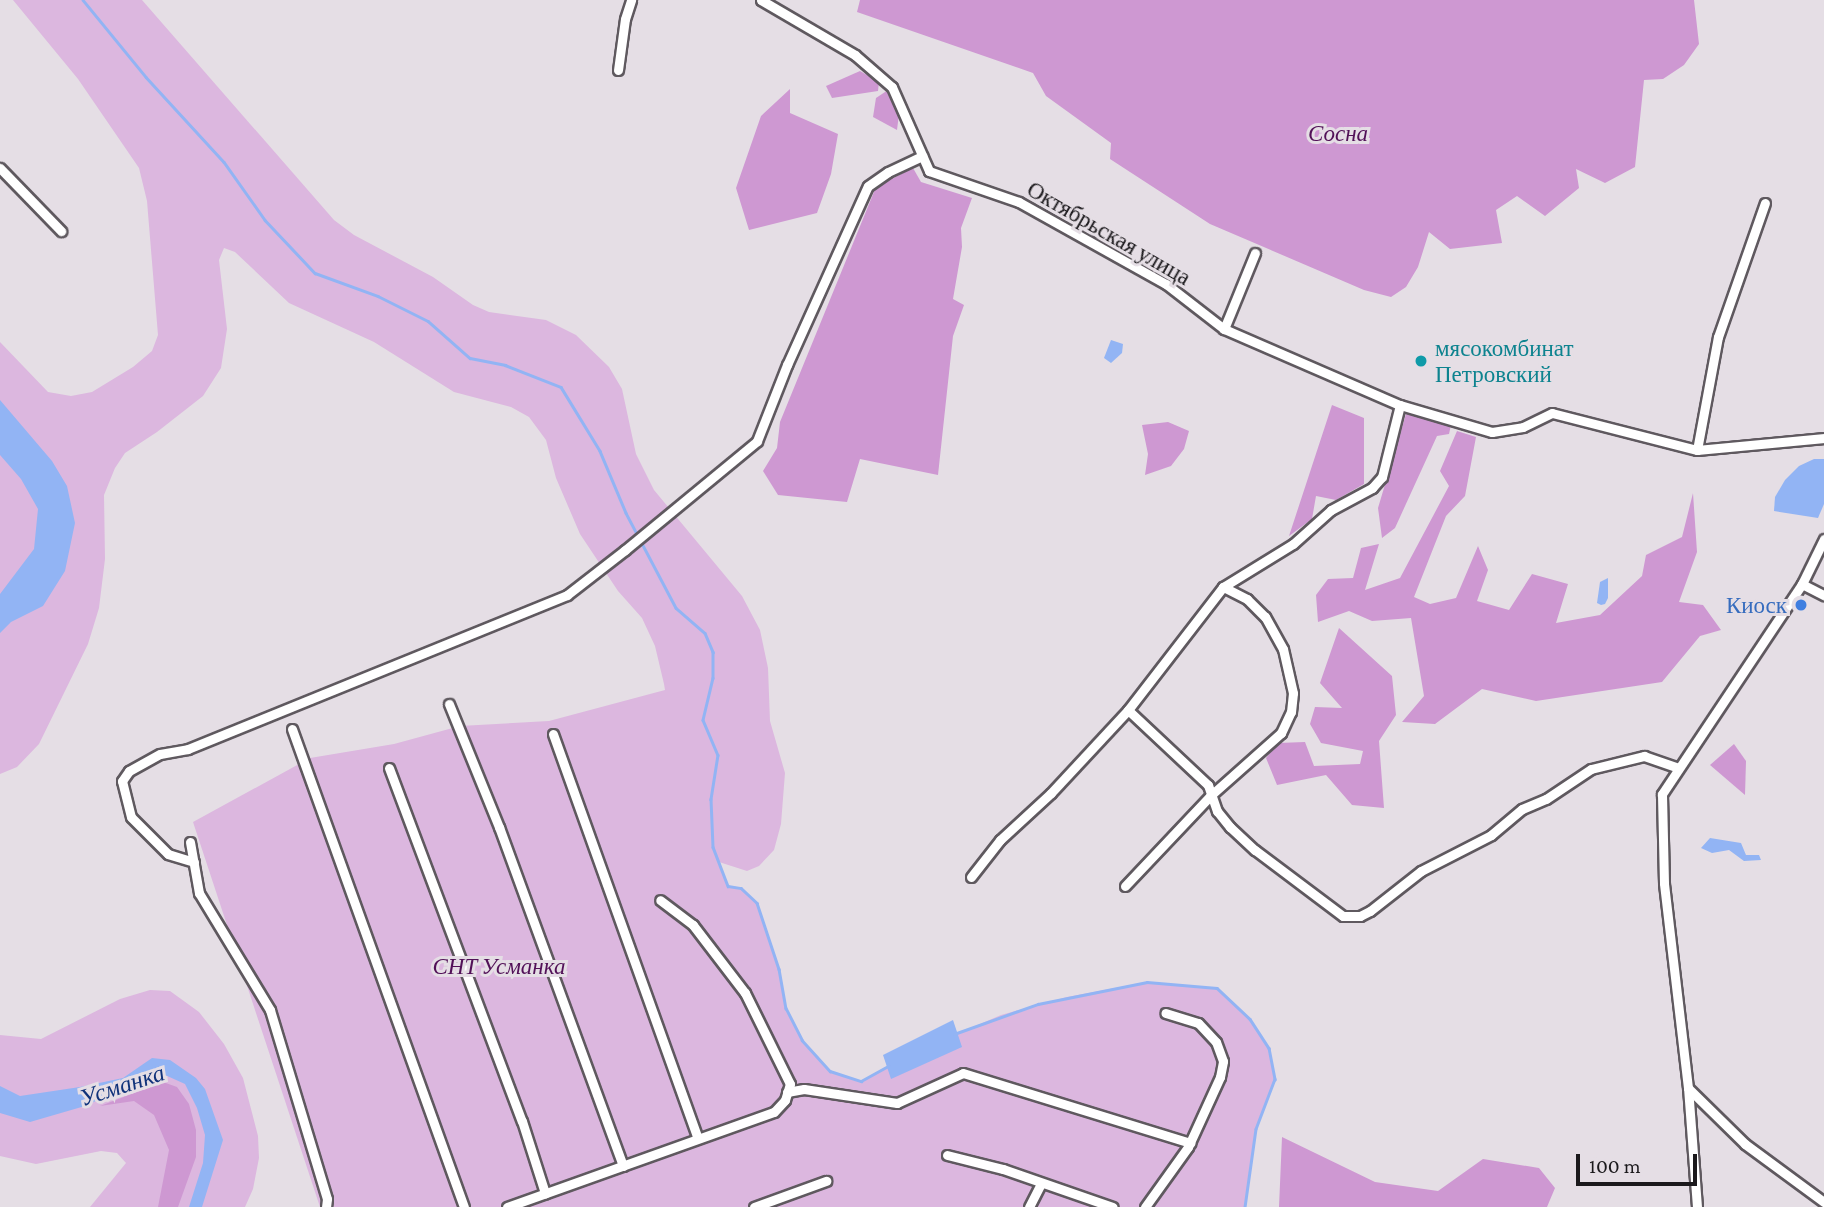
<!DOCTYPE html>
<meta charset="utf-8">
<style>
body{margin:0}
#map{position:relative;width:1824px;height:1207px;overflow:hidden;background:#e5dee5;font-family:"Crimson Pro",serif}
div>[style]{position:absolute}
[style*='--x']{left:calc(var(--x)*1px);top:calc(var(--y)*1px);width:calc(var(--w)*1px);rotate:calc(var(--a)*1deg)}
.green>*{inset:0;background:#dcb7df}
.forest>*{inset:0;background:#ce98d2}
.water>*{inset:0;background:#92b4f4}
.stream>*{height:2.5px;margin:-1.25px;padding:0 1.25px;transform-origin:1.25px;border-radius:1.25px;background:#92b4f4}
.roads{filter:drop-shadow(2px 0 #5f595f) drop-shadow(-2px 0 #5f595f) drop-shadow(0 2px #5f595f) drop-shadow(0 -2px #5f595f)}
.street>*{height:9px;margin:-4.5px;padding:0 4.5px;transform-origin:4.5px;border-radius:4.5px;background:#fff}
.dots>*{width:19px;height:19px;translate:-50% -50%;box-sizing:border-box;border:4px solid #e5dee5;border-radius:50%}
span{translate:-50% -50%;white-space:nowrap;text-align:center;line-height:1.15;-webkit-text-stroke:6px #e5dee5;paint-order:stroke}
.park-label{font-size:23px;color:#521158;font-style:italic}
.street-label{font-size:23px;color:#1b191c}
.culture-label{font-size:23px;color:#0d838f}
.left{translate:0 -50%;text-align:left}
.shop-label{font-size:23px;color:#366cbe}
.right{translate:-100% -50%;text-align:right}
.water-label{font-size:24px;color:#10327a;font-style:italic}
.scale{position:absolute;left:1576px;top:1154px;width:121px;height:32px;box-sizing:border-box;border:4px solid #1b191c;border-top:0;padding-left:9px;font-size:21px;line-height:24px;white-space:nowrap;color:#1b191c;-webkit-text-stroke:5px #e5dee5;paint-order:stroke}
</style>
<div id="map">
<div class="green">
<div style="clip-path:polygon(13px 0,142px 0,334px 220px,354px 235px,433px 277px,473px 305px,489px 312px,546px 320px,576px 335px,609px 367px,622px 389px,636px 454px,654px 490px,742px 596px,760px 630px,768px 668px,770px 721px,785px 773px,781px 824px,774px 850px,759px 866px,747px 871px,719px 862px,728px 886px,741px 888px,757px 903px,779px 969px,786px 1008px,802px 1040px,830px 1071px,861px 1081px,904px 1057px,1001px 1015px,1067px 997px,1147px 982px,1217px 988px,1250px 1019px,1269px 1048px,1275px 1079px,1256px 1129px,1245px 1207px,320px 1207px,193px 822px,310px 758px,394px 744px,460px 726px,549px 721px,665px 690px,664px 684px,655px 646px,642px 618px,618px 591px,580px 534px,556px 478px,546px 440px,529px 417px,511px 407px,454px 392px,374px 342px,289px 303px,235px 252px,224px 248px,219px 260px,227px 329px,221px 368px,203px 396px,157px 432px,125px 453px,115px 468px,104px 495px,105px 559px,99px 608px,88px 644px,39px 744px,17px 767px,0 774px,0 342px,48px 392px,71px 396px,92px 392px,133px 367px,152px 351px,158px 335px,147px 201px,139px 168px,78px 79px)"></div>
<div style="clip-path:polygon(150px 990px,170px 991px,199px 1012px,224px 1044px,243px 1078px,258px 1136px,259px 1158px,253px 1189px,245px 1207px,90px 1207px,126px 1163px,117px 1153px,101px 1151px,36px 1164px,0 1156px,0 1035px,41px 1039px,120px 999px)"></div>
</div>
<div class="forest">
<div style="clip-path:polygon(860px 0,1694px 0,1699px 44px,1684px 65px,1663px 79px,1644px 80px,1635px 167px,1605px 183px,1576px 169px,1579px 188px,1545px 216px,1517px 196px,1496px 210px,1502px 243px,1450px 249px,1429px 232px,1418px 267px,1406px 287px,1391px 297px,1364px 290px,1210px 224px,1110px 159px,1111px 143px,1046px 96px,1033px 73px,857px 12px)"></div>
<div style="clip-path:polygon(860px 71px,879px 82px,878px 91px,832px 98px,826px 86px)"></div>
<div style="clip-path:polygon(790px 89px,790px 113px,838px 134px,831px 174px,817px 213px,749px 230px,736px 188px,761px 116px)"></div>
<div style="clip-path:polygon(888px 90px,899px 114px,897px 130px,873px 117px,876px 98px)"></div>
<div style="clip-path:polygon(913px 168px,921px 182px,972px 198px,961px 228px,962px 247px,953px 299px,964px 305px,953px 336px,938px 475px,860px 459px,847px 502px,778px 495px,763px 471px,777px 448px,780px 422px,876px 187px)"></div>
<div style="clip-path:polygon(1332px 405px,1364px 418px,1364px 484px,1336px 500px,1316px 496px,1312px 519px,1289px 536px)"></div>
<div style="clip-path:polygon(1406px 414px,1451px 425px,1449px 434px,1437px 436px,1395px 528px,1382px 538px,1378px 508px)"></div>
<div style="clip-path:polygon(1168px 422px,1189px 431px,1184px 449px,1171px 466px,1145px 475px,1148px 454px,1142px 425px)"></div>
<div style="clip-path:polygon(1457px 431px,1476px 437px,1465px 496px,1446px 516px,1414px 597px,1430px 604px,1456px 598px,1478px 546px,1488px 570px,1477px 601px,1509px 610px,1532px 574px,1568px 584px,1556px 623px,1600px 615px,1642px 576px,1646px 555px,1682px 537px,1693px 493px,1697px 552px,1679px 602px,1703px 605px,1721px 630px,1700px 636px,1662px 682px,1536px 701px,1482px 689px,1435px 724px,1402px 722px,1424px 696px,1411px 618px,1372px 621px,1349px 611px,1318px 622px,1316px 595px,1328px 579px,1353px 578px,1361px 548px,1379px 544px,1365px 590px,1400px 578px,1449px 486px,1440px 471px)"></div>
<div style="clip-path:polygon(1339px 628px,1392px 676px,1396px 715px,1379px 741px,1384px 808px,1352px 805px,1326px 775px,1277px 785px,1266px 758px,1278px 743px,1305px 742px,1314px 766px,1360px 764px,1363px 751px,1321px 743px,1310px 724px,1315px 707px,1342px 708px,1320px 683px)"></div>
<div style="clip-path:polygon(1734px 744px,1746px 761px,1745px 795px,1710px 765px)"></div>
<div style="clip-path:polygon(163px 1082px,177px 1087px,189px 1104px,196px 1130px,196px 1157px,178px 1207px,158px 1207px,169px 1150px,154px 1115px,134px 1101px,100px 1106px)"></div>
<div style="clip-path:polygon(1282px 1137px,1375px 1182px,1438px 1191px,1483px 1159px,1539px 1168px,1555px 1188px,1547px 1207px,1279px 1207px)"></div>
</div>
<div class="water">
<div style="clip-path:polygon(1111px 340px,1123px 344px,1122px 353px,1111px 363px,1104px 358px)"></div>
<div style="clip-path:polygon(0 400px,52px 461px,67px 486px,75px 523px,65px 571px,43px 606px,11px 622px,0 633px,0 594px,34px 549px,38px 509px,21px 479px,0 455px)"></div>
<div style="clip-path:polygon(1814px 459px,1824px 459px,1824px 504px,1818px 518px,1774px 511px,1775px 497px,1785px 480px,1799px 466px)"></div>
<div style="clip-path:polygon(1608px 578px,1608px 598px,1605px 604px,1601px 605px,1597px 603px,1600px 582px)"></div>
<div style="clip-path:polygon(1710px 838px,1741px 843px,1746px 855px,1759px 855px,1761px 860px,1744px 861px,1729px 850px,1712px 853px,1701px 848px)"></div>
<div style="clip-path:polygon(953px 1020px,962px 1047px,891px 1079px,883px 1055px)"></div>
<div style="clip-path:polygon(152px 1058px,170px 1060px,196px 1078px,205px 1089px,223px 1140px,202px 1207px,189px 1207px,203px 1163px,205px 1135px,197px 1108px,185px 1084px,165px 1075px,141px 1080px,85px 1106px,30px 1122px,0 1113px,0 1086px,20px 1096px,80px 1087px,123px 1078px)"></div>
</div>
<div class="stream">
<div style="--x:83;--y:0;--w:99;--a:50.7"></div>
<div style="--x:146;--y:77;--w:115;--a:47.5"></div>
<div style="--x:224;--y:162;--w:71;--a:54.7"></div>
<div style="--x:265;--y:220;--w:73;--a:46.7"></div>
<div style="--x:315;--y:273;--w:67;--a:20.1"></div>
<div style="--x:378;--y:296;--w:56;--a:26.6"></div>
<div style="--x:428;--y:321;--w:56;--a:41.4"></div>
<div style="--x:470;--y:358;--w:36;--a:11"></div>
<div style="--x:505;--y:365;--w:60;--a:21.4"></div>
<div style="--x:561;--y:387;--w:75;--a:58.6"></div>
<div style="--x:600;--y:451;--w:67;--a:67.2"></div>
<div style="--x:626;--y:513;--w:107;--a:62.2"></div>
<div style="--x:676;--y:608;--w:38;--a:41"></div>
<div style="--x:705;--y:633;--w:21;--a:67"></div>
<div style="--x:713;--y:652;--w:26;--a:90"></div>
<div style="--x:713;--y:678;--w:43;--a:103.4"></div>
<div style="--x:703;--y:720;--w:38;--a:67"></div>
<div style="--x:718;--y:755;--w:45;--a:99"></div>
<div style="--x:711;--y:799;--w:48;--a:87.6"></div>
<div style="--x:713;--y:847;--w:42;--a:69"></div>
<div style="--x:728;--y:886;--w:13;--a:9"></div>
<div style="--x:741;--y:888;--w:22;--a:43"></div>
<div style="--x:757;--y:903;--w:70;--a:71.6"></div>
<div style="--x:779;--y:969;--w:40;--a:80"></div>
<div style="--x:786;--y:1008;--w:36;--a:63"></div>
<div style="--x:802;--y:1040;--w:42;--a:47.9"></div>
<div style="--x:830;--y:1071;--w:33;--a:18"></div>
<div style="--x:861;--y:1081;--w:31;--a:-29"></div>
<div style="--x:954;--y:1034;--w:89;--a:-19.7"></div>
<div style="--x:1038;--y:1004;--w:111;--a:-11.4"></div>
<div style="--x:1147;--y:982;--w:70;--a:4.9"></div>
<div style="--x:1217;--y:988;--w:45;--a:43.2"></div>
<div style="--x:1250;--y:1019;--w:35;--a:57"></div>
<div style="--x:1269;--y:1048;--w:32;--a:79"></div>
<div style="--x:1275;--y:1079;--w:53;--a:110.8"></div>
<div style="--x:1256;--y:1129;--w:79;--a:98"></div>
</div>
<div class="roads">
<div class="street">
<div style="--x:761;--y:0;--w:109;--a:30.3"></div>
<div style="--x:855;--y:55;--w:49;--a:40.9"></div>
<div style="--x:892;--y:87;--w:92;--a:66.2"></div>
<div style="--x:929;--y:171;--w:95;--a:19"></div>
<div style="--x:1019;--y:202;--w:168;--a:29.2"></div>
<div style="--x:1166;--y:284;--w:73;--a:37.8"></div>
<div style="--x:1224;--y:329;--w:192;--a:23.4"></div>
<div style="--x:1400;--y:405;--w:96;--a:16.4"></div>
<div style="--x:1492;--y:432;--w:31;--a:-9"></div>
<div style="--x:1523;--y:427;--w:32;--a:-26"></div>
<div style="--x:1552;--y:413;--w:150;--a:14.3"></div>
<div style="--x:1697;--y:450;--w:128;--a:-5.4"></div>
<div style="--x:618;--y:70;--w:51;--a:-82.2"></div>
<div style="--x:625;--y:19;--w:20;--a:-72"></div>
<div style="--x:0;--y:168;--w:88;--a:45.9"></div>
<div style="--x:1224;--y:329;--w:82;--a:-67.8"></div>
<div style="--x:1697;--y:450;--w:115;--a:-79.5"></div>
<div style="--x:1718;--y:337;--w:142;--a:-70.7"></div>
<div style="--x:1802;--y:584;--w:25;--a:27"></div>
<div style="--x:449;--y:704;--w:133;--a:67.9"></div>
<div style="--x:499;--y:827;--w:361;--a:69.9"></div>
<div style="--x:1128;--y:710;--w:110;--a:43.2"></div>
<div style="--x:1208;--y:785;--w:28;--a:71"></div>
<div style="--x:1217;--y:811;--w:21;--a:51"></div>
<div style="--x:1230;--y:827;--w:34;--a:43"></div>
<div style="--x:1255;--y:850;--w:110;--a:36.9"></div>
<div style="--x:1343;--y:916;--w:17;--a:0"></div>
<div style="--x:1360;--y:916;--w:11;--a:-27"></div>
<div style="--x:1370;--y:911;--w:65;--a:-38.1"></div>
<div style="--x:1421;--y:871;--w:79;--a:-27.2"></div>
<div style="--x:1491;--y:835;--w:40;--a:-40"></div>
<div style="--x:1522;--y:809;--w:26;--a:-23"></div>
<div style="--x:1546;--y:799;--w:54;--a:-33.7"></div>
<div style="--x:1591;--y:769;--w:55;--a:-13.8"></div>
<div style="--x:1644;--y:756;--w:36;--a:19"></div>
<div style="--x:292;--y:729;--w:508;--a:70.21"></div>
<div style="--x:553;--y:734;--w:429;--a:70.3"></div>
<div style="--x:389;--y:768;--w:377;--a:69.4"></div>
<div style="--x:522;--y:1121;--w:76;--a:72.3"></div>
<div style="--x:190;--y:842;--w:52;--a:80"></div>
<div style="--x:199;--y:893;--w:137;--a:58.7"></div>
<div style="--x:270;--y:1010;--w:197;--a:73.2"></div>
<div style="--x:327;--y:1199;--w:8;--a:97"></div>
<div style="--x:194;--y:862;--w:27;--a:-163"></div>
<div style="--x:168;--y:854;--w:52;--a:-135"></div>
<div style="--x:131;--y:817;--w:37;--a:-104"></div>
<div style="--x:122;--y:781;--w:12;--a:-55"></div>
<div style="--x:129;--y:771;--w:35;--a:-29"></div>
<div style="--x:160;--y:754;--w:28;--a:-10"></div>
<div style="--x:188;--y:749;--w:409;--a:-22.1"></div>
<div style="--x:567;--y:595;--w:73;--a:-37.8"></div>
<div style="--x:625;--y:550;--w:171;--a:-39.5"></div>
<div style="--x:757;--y:441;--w:82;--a:-68.5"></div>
<div style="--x:787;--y:365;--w:196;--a:-65.7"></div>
<div style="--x:868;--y:186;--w:24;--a:-35"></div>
<div style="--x:888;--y:172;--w:38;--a:-25"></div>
<div style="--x:971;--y:877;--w:47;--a:-51.9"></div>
<div style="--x:1000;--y:840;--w:69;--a:-42.7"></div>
<div style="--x:1051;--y:793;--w:113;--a:-47.1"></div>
<div style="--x:1128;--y:710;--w:155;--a:-52.3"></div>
<div style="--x:1223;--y:587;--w:82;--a:-31.6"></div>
<div style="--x:1293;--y:544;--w:51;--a:-41.8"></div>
<div style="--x:1331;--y:510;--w:47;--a:-28.2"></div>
<div style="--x:1372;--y:488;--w:15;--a:-48"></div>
<div style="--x:1382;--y:477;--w:74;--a:-76"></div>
<div style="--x:1125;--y:886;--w:124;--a:-46.6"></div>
<div style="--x:1210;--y:796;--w:95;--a:-41.6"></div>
<div style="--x:1281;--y:733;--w:23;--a:-65"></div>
<div style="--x:1291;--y:712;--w:19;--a:-84"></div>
<div style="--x:1293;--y:693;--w:45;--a:-102.8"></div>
<div style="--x:1283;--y:649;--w:37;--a:-119"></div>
<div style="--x:1265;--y:617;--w:25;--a:-135"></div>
<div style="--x:1247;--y:599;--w:27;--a:-153"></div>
<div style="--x:1688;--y:1088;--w:80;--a:44.5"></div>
<div style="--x:1745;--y:1144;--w:98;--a:36.3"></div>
<div style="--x:787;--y:1092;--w:17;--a:-10"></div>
<div style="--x:804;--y:1089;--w:94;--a:8.6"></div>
<div style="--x:897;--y:1103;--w:72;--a:-24.4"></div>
<div style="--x:963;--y:1073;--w:238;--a:17.1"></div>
<div style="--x:947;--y:1155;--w:58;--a:14"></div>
<div style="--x:1003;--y:1169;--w:116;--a:19.1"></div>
<div style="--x:507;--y:1207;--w:283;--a:-19.6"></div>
<div style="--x:774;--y:1112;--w:16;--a:-47"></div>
<div style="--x:785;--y:1100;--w:17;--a:-73"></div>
<div style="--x:790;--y:1084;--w:102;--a:-116.3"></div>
<div style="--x:745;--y:993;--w:86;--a:-127.4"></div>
<div style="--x:693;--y:925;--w:41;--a:-142.9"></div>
<div style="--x:754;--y:1207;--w:77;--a:-19.9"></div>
<div style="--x:1029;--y:1207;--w:27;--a:-63"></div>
<div style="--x:1145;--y:1207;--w:74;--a:-54.4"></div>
<div style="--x:1188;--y:1147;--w:77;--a:-65.4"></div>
<div style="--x:1220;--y:1077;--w:16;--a:-79"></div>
<div style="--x:1223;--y:1061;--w:20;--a:-110"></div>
<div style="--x:1216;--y:1042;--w:26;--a:-133"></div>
<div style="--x:1198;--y:1023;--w:34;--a:-163"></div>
<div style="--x:1697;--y:1207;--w:119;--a:-94.3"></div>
<div style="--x:1688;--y:1088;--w:206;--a:-96.7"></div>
<div style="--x:1664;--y:883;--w:89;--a:-91.3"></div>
<div style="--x:1662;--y:794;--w:252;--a:-56.3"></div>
<div style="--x:1802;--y:584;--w:50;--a:-63.9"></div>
</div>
</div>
<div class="dots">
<div style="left:1421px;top:361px;background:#0f9aa8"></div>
<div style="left:1801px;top:605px;background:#3f7fe0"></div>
</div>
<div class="park-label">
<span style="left:1338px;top:133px">Сосна</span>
<span style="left:499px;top:966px">СНТ Усманка</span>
</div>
<div class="street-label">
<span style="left:1109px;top:233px;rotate:30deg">Октябрьская улица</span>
</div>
<div class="culture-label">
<span class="left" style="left:1435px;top:361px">мясокомбинат<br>Петровский</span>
</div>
<div class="shop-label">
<span class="right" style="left:1787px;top:605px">Киоск</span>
</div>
<div class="water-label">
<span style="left:122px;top:1085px;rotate:-18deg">Усманка</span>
</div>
<div class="scale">100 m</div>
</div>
